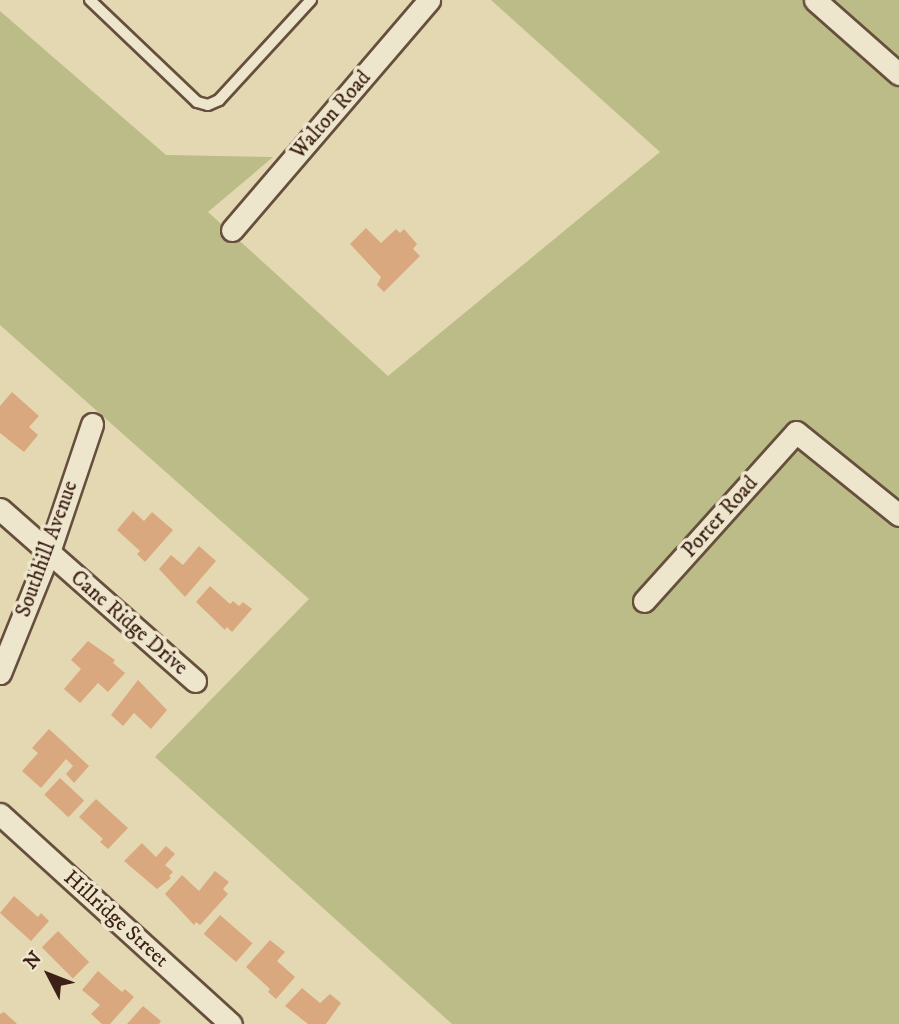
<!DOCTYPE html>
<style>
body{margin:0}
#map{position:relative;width:899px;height:1024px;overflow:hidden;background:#e4d8b2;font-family:"IM FELL DW Pica",serif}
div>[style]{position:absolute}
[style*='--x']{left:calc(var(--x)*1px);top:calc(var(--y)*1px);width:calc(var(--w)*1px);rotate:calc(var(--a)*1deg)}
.green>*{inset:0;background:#bbbc87}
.building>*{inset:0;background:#daa87e;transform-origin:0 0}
.roads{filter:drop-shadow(2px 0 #674f3d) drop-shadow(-2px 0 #674f3d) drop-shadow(0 2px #674f3d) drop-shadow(0 -2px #674f3d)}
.service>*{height:10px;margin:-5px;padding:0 5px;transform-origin:5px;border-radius:5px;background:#ede6cd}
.minor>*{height:21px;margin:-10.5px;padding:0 10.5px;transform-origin:10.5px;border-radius:10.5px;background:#ede6cd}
span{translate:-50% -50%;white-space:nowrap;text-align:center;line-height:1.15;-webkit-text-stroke:7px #ede6cd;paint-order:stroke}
.street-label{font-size:21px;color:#3d2116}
.north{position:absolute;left:14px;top:940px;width:70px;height:70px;-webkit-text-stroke:5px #ede6cd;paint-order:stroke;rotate:312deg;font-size:19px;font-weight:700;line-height:28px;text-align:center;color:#3d2116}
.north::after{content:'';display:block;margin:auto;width:24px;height:32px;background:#3d2116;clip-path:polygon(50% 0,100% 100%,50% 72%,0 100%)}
</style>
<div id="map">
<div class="green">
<div style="clip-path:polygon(491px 0,899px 0,899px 1024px,452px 1024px,155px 757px,309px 599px,0 325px,0 11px,166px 155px,273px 157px,208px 212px,388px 376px,660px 152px)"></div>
</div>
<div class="building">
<div style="clip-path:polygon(366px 228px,381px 243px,396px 229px,400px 233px,404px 229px,417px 244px,413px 249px,420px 256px,384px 292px,377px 285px,381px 277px,350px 244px)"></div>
<div style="clip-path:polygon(12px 392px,39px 416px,29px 427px,38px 435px,24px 452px,0 433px,0 406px)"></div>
<div style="clip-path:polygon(133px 511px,144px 521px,152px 512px,173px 530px,145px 562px,137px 554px,140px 551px,117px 530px)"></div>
<div style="clip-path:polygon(199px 546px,216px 561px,185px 597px,159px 569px,171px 555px,183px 565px)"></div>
<div style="clip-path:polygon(210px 586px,230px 604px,233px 601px,239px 606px,243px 602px,252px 609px,232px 632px,227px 627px,225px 630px,196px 602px)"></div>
<div style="clip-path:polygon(88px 641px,115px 660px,113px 663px,125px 673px,108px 692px,98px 683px,80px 703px,64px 689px,81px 669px,71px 660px)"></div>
<div style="clip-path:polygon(138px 680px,167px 710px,151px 729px,134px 713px,123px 726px,111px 715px)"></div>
<div style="clip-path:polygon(49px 729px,89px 766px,74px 783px,66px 774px,73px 766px,66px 759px,41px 788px,22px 771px,38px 753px,32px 748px)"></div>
<div style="left:60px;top:778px;width:33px;height:23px;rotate:43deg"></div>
<div style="clip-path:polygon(96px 799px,128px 828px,108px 849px,100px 842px,103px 839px,79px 817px)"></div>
<div style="clip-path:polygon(142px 843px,156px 857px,166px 846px,175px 854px,165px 865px,173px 872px,169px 876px,171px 878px,157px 889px,124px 861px)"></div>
<div style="clip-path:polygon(215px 871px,229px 882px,223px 889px,228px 894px,200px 925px,196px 922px,194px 925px,165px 894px,182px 875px,199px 891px)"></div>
<div style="clip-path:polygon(14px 896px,38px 917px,41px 913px,49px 921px,31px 941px,0 913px)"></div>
<div style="left:220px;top:915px;width:43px;height:25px;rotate:41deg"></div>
<div style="left:58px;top:931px;width:44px;height:23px;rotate:45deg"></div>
<div style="clip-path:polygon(270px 940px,285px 952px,277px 961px,295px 977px,276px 999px,268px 992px,270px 989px,246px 967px)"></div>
<div style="clip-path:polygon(98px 971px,122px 992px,125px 989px,134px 997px,110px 1024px,102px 1024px,91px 1014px,100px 1005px,82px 990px)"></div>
<div style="clip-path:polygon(302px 988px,320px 1003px,330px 994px,341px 1003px,326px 1024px,308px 1024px,285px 1006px)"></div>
<div style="clip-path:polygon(143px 1006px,161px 1021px,159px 1024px,127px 1024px)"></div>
<div style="clip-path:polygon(4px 1012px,14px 1021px,17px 1024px,0 1024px,0 1014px)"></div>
</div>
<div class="roads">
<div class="service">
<div style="--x:90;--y:0;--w:148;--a:43.6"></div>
<div style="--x:197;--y:102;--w:11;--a:15"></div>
<div style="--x:208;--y:105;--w:12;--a:-24"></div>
<div style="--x:219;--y:100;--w:136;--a:-47.4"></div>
</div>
<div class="minor">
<div style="--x:815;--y:0;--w:112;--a:41.4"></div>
<div style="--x:232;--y:230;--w:303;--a:-49.4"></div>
<div style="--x:0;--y:509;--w:260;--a:41.4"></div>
<div style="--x:644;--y:601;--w:227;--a:-48"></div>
<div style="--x:796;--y:432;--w:132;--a:38.9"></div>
<div style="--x:0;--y:673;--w:131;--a:-68"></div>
<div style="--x:49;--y:552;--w:135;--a:-71.4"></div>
<div style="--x:0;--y:814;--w:312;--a:42.3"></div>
</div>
</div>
<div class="street-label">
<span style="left:331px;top:115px;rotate:-49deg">Walton Road</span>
<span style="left:720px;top:517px;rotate:-48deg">Porter Road</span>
<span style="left:47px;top:549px;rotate:-70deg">Southhill Avenue</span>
<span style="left:129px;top:623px;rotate:41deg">Cane Ridge Drive</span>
<span style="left:116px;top:919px;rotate:42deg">Hillridge Street</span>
</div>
<div class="north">N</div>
</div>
